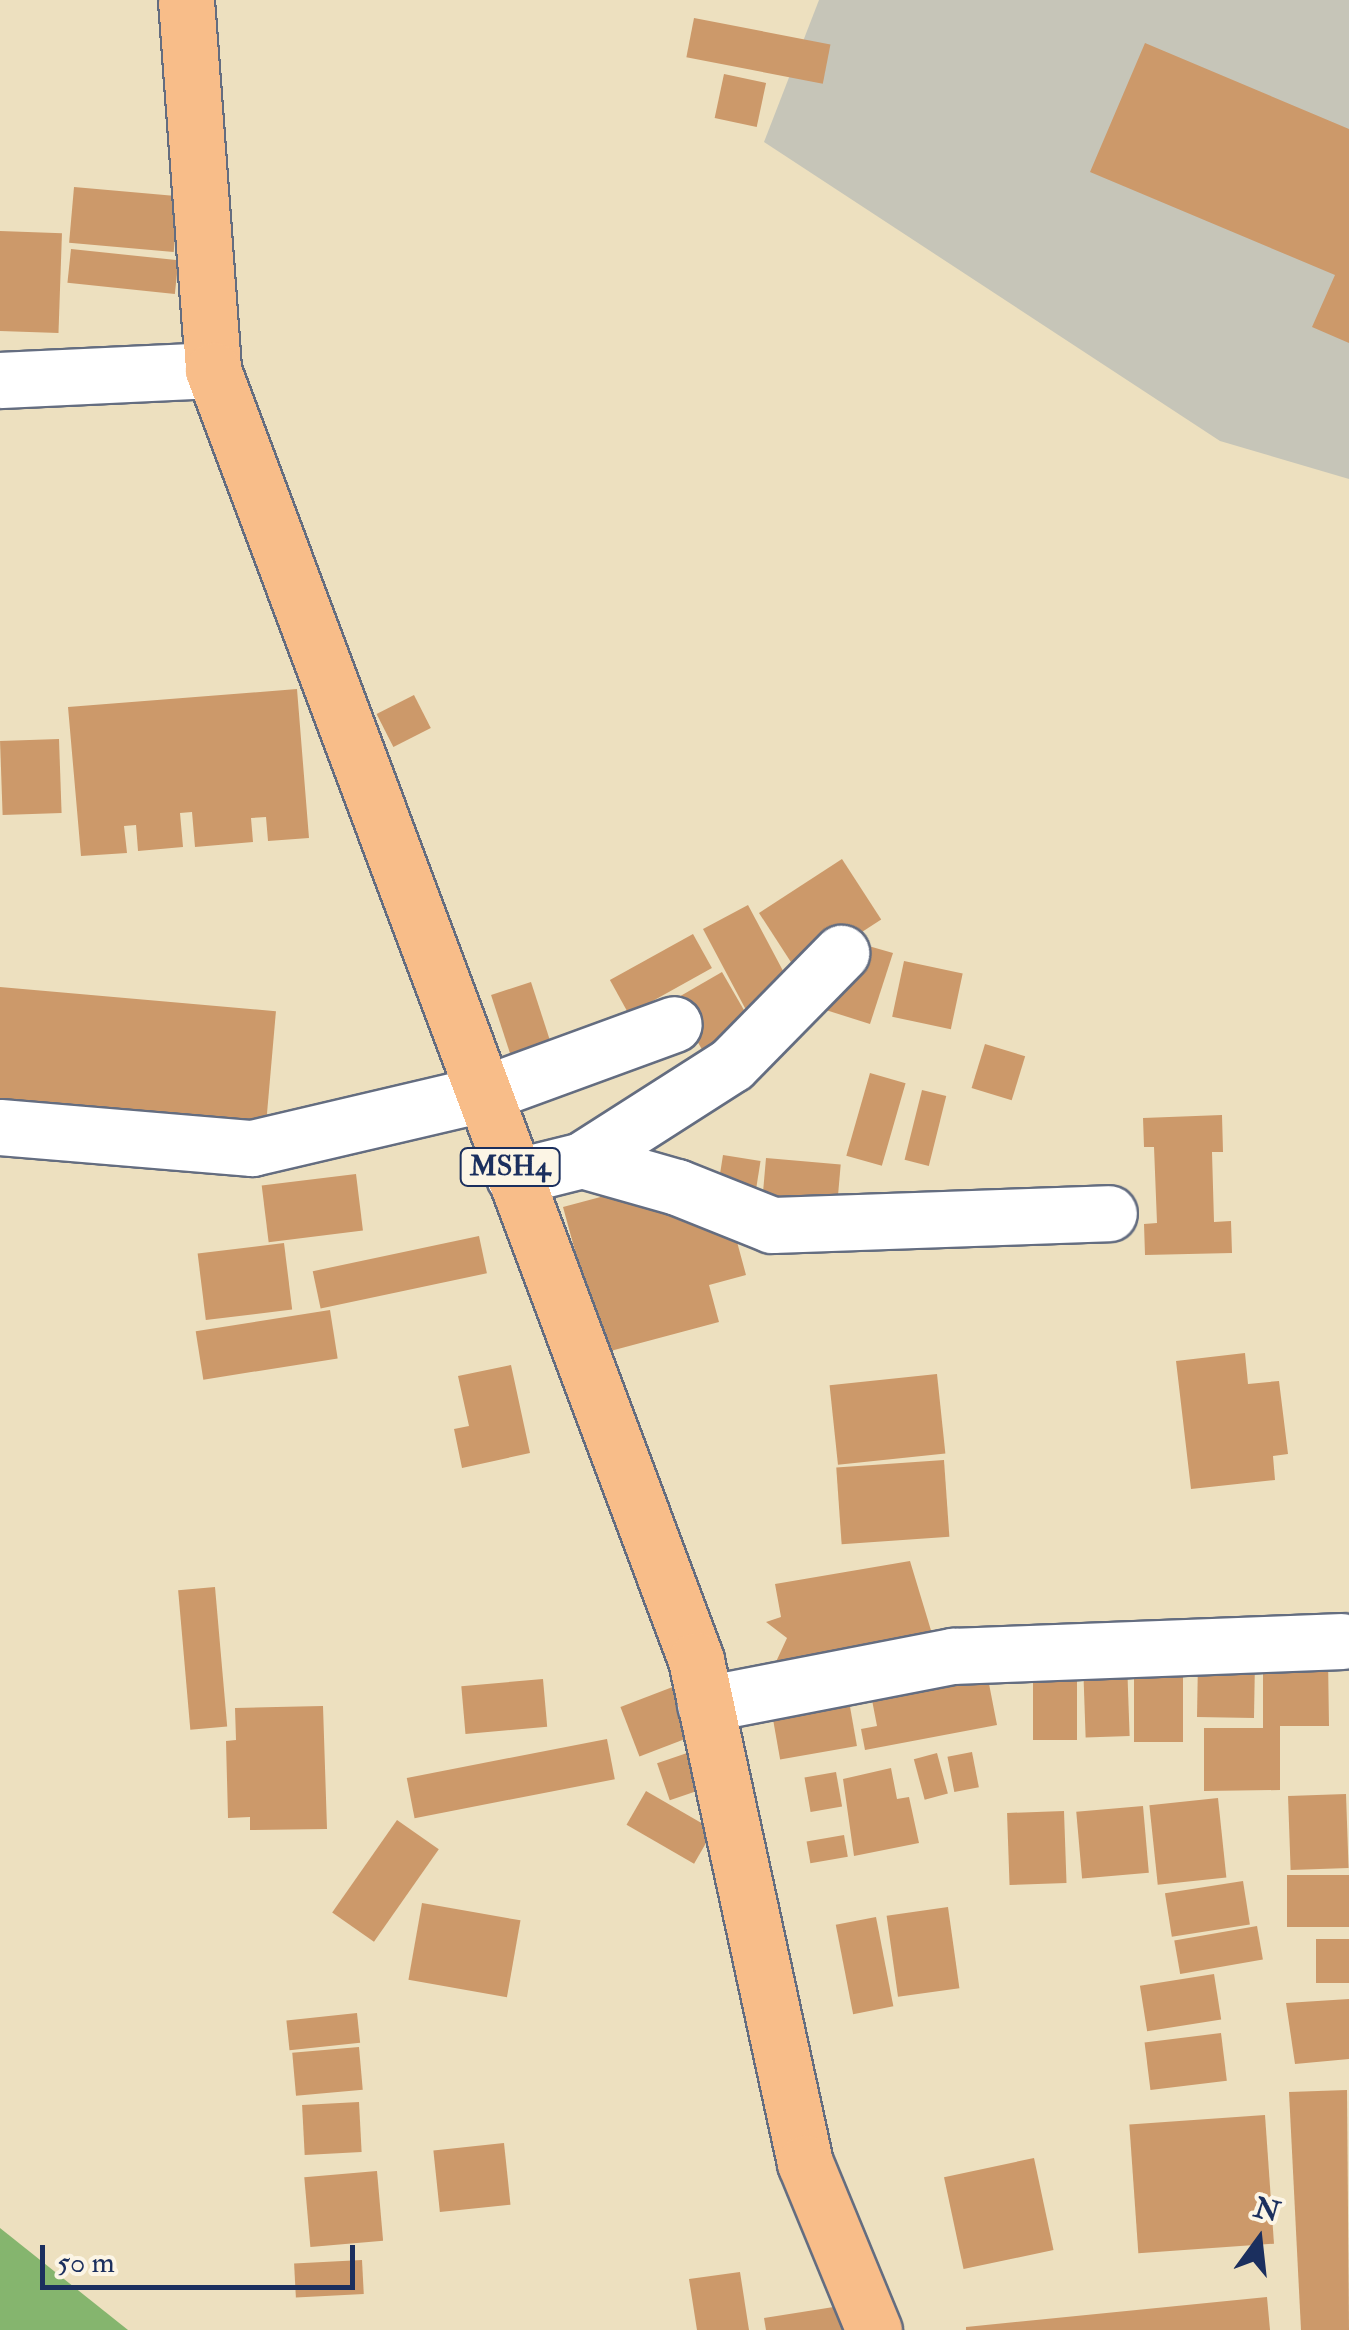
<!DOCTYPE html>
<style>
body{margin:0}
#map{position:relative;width:1349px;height:2330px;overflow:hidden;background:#ede0bf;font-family:"IM FELL Double Pica",serif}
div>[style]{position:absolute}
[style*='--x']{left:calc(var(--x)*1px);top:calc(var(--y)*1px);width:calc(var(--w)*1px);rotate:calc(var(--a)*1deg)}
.industrial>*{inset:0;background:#c6c5b8}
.forest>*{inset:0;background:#85b56e}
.building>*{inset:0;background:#cc996a;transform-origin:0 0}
.roads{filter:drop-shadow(2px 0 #646d80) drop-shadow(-2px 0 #646d80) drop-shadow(0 2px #646d80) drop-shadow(0 -2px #646d80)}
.minor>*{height:55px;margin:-27.5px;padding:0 27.5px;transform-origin:27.5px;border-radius:27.5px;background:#fff}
.major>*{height:55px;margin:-27.5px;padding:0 27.5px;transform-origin:27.5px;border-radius:27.5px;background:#f8bd89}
span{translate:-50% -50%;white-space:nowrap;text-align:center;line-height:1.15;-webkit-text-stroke:8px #fcf5e5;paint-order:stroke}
.shield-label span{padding:2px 8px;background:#fcf5e5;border:2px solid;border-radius:8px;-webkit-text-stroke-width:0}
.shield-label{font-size:28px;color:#1b2f5e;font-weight:700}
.north{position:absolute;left:1209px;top:2190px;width:100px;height:100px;-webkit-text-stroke:8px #fcf5e5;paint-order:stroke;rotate:15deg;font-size:28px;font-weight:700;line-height:40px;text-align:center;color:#1b2f5e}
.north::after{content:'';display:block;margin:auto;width:35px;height:45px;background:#1b2f5e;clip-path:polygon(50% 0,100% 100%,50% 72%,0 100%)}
.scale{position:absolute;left:40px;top:2245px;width:315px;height:45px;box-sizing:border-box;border:5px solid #1b2f5e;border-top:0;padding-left:12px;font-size:30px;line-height:35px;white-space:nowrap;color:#1b2f5e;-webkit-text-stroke:8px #fcf5e5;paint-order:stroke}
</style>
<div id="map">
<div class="industrial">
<div style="clip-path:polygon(819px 0,1349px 0,1349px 479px,1220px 441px,764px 142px)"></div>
</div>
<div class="forest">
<div style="clip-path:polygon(0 2228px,128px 2330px,0 2330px)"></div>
</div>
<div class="building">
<div style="left:694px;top:18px;width:139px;height:40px;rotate:11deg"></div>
<div style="clip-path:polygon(1145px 43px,1349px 129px,1349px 343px,1312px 327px,1335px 275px,1090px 172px)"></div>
<div style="left:724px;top:74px;width:43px;height:45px;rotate:12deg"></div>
<div style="left:74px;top:187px;width:105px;height:56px;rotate:5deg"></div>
<div style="left:0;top:231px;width:62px;height:100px;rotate:2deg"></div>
<div style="left:71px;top:249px;width:108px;height:34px;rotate:6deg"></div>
<div style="clip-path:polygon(297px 689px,309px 838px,268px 841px,266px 817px,251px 818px,253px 842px,195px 847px,192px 812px,180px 813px,183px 847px,138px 851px,136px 825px,124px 826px,127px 853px,81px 856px,68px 707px)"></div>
<div style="left:414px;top:695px;width:37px;height:42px;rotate:63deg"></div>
<div style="left:59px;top:739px;width:74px;height:59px;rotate:88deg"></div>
<div style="left:842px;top:859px;width:72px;height:99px;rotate:57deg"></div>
<div style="left:748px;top:905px;width:92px;height:51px;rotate:62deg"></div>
<div style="left:693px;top:934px;width:39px;height:95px;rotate:61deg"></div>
<div style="clip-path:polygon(858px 943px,893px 953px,870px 1024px,810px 1005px)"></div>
<div style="left:904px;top:961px;width:60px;height:57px;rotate:12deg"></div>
<div style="left:722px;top:972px;width:64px;height:56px;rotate:60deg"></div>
<div style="left:531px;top:982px;width:78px;height:42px;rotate:72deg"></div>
<div style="left:0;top:987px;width:277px;height:130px;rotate:5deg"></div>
<div style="left:985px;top:1044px;width:42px;height:46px;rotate:17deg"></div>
<div style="left:870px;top:1073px;width:37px;height:86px;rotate:16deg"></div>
<div style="left:922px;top:1090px;width:25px;height:72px;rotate:14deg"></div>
<div style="clip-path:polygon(1222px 1115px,1223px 1152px,1212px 1152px,1214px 1222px,1231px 1221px,1232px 1253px,1145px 1255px,1144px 1224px,1157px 1223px,1154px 1147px,1144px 1147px,1143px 1118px)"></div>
<div style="left:723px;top:1155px;width:38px;height:44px;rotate:9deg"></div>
<div style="left:766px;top:1158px;width:75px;height:55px;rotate:5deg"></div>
<div style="left:356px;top:1174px;width:57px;height:95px;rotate:83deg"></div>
<div style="clip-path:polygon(623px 1191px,733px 1227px,746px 1275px,709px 1285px,719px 1322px,603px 1353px,563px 1207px)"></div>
<div style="left:479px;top:1236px;width:38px;height:170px;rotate:78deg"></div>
<div style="left:284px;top:1243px;width:67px;height:87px;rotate:83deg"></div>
<div style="left:330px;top:1310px;width:49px;height:136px;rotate:81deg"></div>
<div style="clip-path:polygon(1245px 1353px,1248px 1384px,1279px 1381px,1288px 1454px,1273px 1456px,1275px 1480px,1191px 1489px,1176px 1361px)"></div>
<div style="clip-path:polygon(511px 1365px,530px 1453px,462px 1468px,454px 1429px,469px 1426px,458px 1376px)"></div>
<div style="left:937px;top:1374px;width:80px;height:108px;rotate:84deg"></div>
<div style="left:944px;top:1460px;width:77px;height:108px;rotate:86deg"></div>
<div style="clip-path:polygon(910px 1561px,933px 1637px,775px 1664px,787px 1638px,766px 1622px,781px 1617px,775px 1584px)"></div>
<div style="left:215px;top:1587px;width:140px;height:37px;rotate:85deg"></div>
<div style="clip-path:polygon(1263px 1657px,1328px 1657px,1329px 1726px,1280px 1726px,1280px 1790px,1204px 1791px,1204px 1728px,1263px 1728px)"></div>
<div style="clip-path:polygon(984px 1658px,997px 1725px,865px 1750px,861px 1729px,877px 1726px,872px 1700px,855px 1703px,852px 1684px)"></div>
<div style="left:1198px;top:1660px;width:57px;height:57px;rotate:1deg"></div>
<div style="left:1127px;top:1661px;width:75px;height:44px;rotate:88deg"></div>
<div style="left:1134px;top:1662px;width:49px;height:80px"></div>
<div style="left:1033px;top:1669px;width:44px;height:71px"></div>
<div style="left:543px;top:1679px;width:48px;height:82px;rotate:85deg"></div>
<div style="left:683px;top:1683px;width:53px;height:67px;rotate:69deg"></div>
<div style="left:846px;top:1684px;width:63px;height:78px;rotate:80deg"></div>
<div style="clip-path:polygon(323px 1706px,327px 1829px,250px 1830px,250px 1817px,228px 1818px,226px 1741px,236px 1740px,235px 1708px)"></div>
<div style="left:607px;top:1739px;width:41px;height:204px;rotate:79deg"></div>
<div style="left:693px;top:1751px;width:39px;height:38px;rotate:71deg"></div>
<div style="left:972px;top:1752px;width:36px;height:25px;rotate:79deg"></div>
<div style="left:937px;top:1753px;width:42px;height:24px;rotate:75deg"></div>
<div style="clip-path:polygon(891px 1768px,897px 1799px,909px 1797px,919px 1843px,854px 1856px,843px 1779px)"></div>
<div style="left:836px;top:1772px;width:35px;height:32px;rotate:80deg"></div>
<div style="left:646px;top:1791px;width:78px;height:39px;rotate:30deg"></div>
<div style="left:1346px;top:1794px;width:74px;height:58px;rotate:88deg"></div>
<div style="left:1218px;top:1798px;width:80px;height:69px;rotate:84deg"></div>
<div style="left:1143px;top:1806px;width:67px;height:67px;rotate:85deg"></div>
<div style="left:1064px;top:1811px;width:72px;height:57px;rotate:88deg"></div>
<div style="left:397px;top:1820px;width:51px;height:113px;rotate:35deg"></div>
<div style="left:844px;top:1835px;width:22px;height:38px;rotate:80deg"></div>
<div style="left:1349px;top:1875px;width:52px;height:62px;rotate:90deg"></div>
<div style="left:1243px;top:1881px;width:44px;height:79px;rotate:81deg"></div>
<div style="left:422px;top:1903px;width:100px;height:78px;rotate:10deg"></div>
<div style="left:948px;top:1907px;width:82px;height:62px;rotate:82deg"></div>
<div style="left:876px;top:1917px;width:91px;height:41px;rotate:79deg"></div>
<div style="left:1257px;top:1926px;width:34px;height:84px;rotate:80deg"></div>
<div style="left:1349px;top:1939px;width:44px;height:33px;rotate:90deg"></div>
<div style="left:1214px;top:1974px;width:46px;height:75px;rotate:81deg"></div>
<div style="clip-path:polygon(1349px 1999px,1349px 2059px,1295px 2064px,1286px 2003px)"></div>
<div style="left:357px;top:2013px;width:30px;height:71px;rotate:84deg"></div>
<div style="left:1221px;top:2033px;width:48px;height:77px;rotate:83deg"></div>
<div style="left:359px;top:2047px;width:43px;height:67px;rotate:85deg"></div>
<div style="clip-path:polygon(1347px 2090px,1349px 2330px,1301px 2330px,1289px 2092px)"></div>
<div style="left:359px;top:2102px;width:50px;height:57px;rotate:87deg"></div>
<div style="left:1265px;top:2115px;width:129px;height:136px;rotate:86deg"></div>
<div style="left:504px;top:2143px;width:62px;height:71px;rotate:84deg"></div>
<div style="left:1034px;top:2158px;width:94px;height:92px;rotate:78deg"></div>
<div style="left:377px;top:2171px;width:70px;height:73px;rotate:85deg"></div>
<div style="left:362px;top:2260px;width:34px;height:68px;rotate:87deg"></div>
<div style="clip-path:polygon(740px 2272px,749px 2330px,697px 2330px,689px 2279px)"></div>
<div style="clip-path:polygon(1267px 2297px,1270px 2330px,966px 2330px,966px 2327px)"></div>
<div style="clip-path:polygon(840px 2306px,843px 2330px,766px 2330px,764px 2318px)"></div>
</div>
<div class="roads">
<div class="minor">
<div style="--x:0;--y:380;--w:213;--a:-2.7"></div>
<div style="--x:0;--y:1127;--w:253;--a:4.8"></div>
<div style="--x:252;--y:1148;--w:237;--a:-13.2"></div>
<div style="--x:483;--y:1094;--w:203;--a:-20.1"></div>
<div style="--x:582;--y:1160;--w:178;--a:-32.6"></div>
<div style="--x:732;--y:1064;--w:156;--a:-45.5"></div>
<div style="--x:514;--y:1177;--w:70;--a:-14"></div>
<div style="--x:582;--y:1160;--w:99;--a:15.9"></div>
<div style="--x:677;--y:1187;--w:102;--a:21.8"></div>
<div style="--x:772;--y:1225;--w:337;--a:-2"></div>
<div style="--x:705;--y:1704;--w:253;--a:-11"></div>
<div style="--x:953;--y:1656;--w:389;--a:-2.2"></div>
</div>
<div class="major">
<div style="--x:186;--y:0;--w:371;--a:85.8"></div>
<div style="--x:213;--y:370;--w:1377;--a:69.47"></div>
<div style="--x:696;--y:1660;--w:515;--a:77.77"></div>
<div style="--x:805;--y:2163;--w:181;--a:67.6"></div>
</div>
</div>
<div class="shield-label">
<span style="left:510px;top:1167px">MSH4</span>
</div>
<div class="north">N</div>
<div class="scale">50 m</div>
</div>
